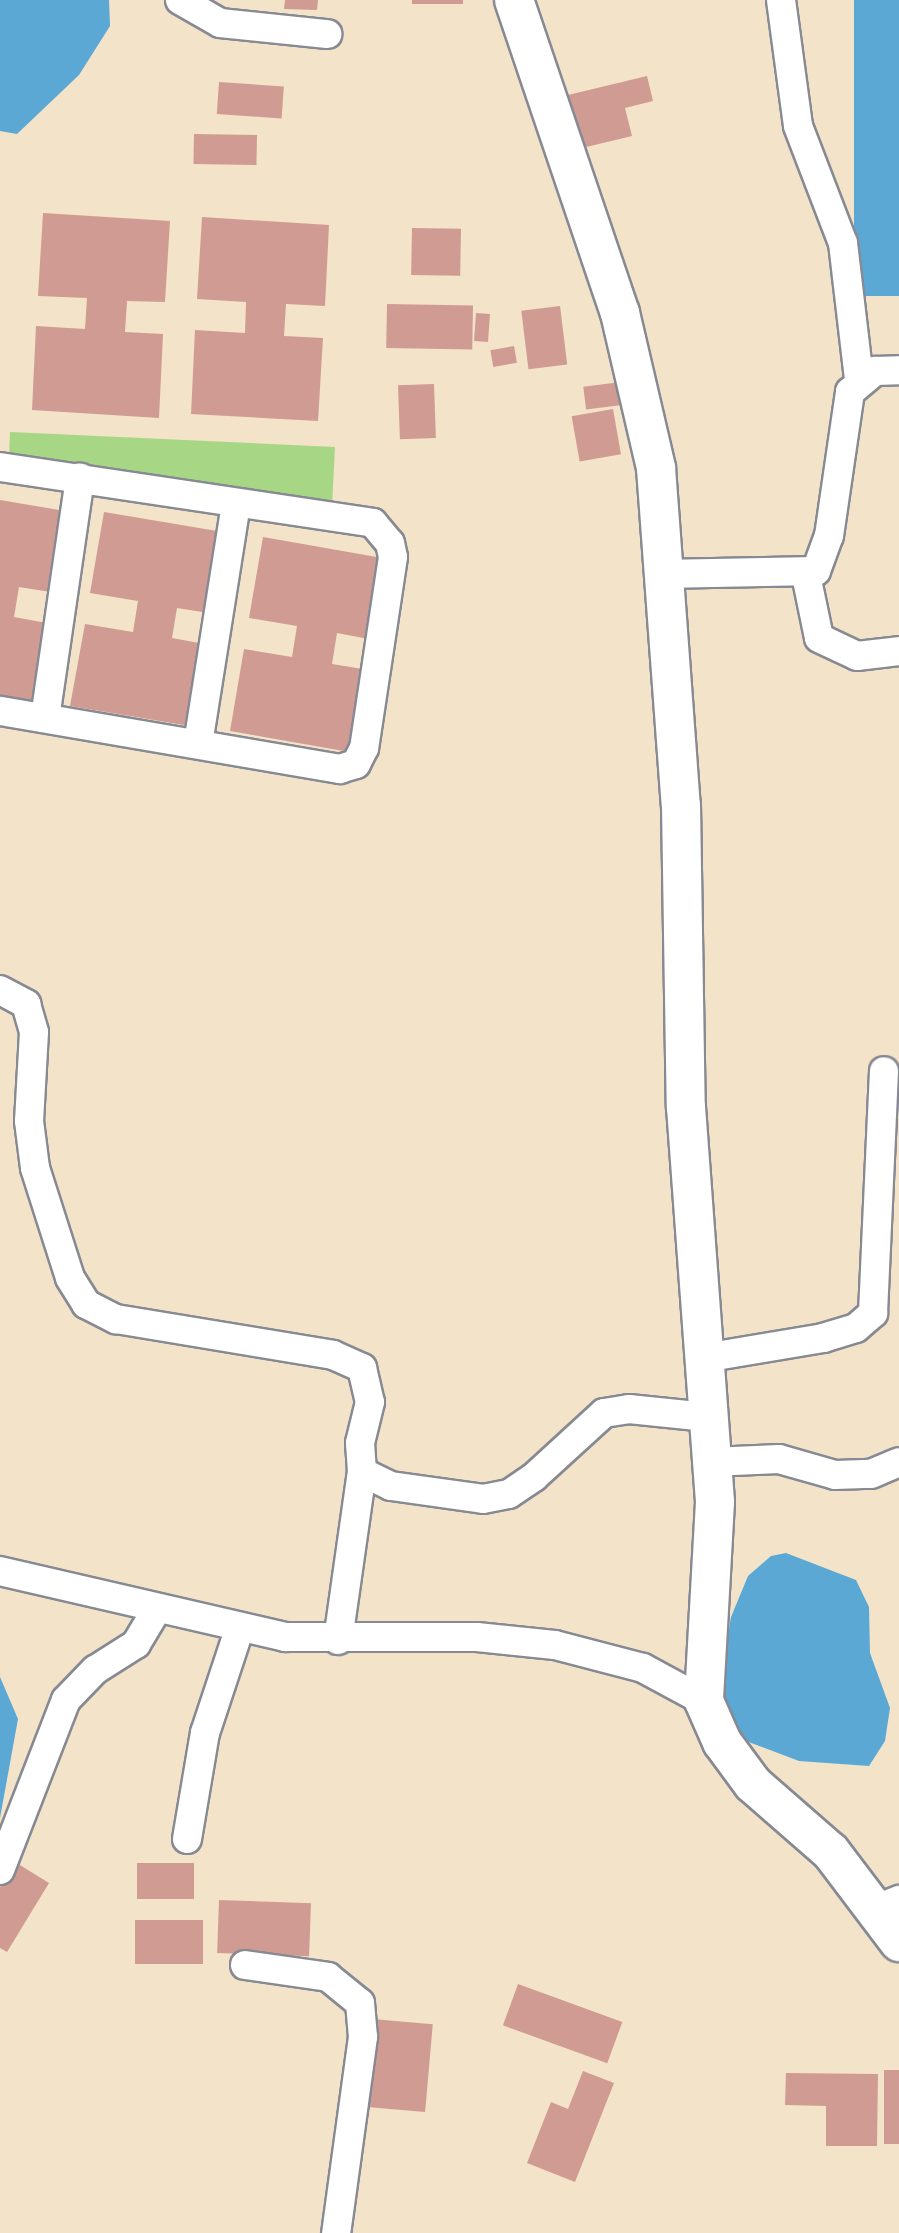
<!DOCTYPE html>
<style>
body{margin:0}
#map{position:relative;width:899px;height:2233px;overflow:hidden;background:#f3e3c8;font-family:Alegreya,serif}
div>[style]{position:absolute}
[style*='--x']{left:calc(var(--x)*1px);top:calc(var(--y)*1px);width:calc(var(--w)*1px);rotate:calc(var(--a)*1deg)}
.green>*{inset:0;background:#a7d684}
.water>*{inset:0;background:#5ca8d5;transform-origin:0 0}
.building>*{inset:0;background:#d09b93;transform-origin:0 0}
.roads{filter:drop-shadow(2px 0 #878993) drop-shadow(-2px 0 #878993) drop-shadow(0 2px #878993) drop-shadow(0 -2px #878993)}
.street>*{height:28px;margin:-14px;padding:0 14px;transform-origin:14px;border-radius:14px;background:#fff}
.secondary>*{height:38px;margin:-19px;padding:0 19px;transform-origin:19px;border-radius:19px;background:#fff}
span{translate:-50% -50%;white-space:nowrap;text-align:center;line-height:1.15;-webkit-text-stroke:6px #fdfcf7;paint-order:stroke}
</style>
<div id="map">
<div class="green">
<div style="clip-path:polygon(10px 432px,335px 447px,332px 506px,9px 460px)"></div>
</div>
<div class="water">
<div style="clip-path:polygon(0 0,109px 0,110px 26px,79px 75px,17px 134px,0 131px)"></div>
<div style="left:854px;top:0;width:45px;height:296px"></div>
<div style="clip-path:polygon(786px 1553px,856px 1580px,869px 1607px,870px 1653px,890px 1708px,885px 1741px,869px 1766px,799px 1761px,746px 1741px,725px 1721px,718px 1693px,731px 1617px,748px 1576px,771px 1556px)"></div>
<div style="clip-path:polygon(0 1677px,18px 1719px,0 1818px)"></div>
</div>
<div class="building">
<div style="clip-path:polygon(285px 0,318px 0,317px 10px,284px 9px)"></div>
<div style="left:412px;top:0;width:51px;height:4px"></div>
<div style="clip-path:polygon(647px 76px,653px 101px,625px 108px,632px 136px,582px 148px,568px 95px)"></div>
<div style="left:219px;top:82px;width:65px;height:32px;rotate:4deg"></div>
<div style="left:194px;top:134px;width:63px;height:30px;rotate:1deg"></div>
<div style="clip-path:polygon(43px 213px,170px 221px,165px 302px,127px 301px,125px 332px,163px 334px,159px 418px,32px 410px,36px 326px,85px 329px,87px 298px,38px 296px)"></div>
<div style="clip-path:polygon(202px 217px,329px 225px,325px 306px,286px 304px,284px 336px,323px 338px,318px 421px,191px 414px,195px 330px,245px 333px,246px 302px,197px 299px)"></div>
<div style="left:412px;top:228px;width:49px;height:47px;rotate:1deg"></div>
<div style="left:387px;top:304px;width:86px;height:44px;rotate:1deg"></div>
<div style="left:560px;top:306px;width:59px;height:39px;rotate:83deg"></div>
<div style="left:476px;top:313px;width:14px;height:28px;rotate:4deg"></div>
<div style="left:514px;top:346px;width:17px;height:24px;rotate:80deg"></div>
<div style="left:621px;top:382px;width:23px;height:38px;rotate:83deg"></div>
<div style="left:434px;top:384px;width:54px;height:36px;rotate:88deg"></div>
<div style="left:613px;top:409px;width:46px;height:42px;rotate:80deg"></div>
<div style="clip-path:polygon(0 500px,71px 512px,57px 593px,19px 587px,14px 617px,52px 624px,38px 706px,0 700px)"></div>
<div style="clip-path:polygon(104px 512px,229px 533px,215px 614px,177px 608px,172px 638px,210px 645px,196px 727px,70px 706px,85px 624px,133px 632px,138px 601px,90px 593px)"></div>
<div style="clip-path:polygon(263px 537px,388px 559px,374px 640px,337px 633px,332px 664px,369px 670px,355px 753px,230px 731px,244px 649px,292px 657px,297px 626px,249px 618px)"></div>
<div style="clip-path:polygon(15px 1862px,49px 1883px,7px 1952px,0 1948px,0 1887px)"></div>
<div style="left:137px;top:1863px;width:57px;height:36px"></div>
<div style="left:219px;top:1900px;width:92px;height:53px;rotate:2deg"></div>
<div style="left:135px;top:1920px;width:68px;height:44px"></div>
<div style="left:518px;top:1984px;width:111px;height:44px;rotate:20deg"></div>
<div style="left:372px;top:2019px;width:61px;height:88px;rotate:5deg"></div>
<div style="left:884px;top:2070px;width:15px;height:74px"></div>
<div style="clip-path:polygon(583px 2071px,614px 2083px,575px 2182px,527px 2163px,551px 2102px,568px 2109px)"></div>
<div style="clip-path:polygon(786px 2073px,878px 2074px,877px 2146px,826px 2146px,826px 2106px,785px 2105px)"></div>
</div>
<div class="roads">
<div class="street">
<div style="--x:180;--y:0;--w:46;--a:29.9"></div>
<div style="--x:220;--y:23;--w:108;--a:5.9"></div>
<div style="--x:781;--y:0;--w:127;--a:82.3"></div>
<div style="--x:798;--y:126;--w:125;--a:69"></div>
<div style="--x:843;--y:243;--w:137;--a:83.3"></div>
<div style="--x:0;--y:467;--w:377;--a:8.5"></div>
<div style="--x:373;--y:523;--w:26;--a:50"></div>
<div style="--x:390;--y:543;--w:14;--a:78"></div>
<div style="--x:393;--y:557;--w:193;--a:98.6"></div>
<div style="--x:364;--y:748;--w:18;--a:117"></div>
<div style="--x:356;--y:764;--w:17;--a:163"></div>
<div style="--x:340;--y:769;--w:345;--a:-170.3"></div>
<div style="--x:661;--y:574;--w:155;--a:-1.1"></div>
<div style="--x:816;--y:571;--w:37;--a:-70"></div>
<div style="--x:829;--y:536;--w:146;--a:-81.7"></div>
<div style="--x:850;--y:392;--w:33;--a:-40"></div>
<div style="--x:875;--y:371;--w:24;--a:-2"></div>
<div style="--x:806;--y:575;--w:64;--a:78.3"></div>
<div style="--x:819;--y:638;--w:42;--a:25.3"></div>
<div style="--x:857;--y:656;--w:42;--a:-6.8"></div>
<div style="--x:45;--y:718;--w:243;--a:-81.7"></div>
<div style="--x:198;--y:744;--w:243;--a:-81"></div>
<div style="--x:0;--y:990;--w:30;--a:28"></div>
<div style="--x:26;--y:1004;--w:29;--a:74"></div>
<div style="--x:34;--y:1032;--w:89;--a:93.2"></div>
<div style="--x:29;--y:1121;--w:47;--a:82.7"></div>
<div style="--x:35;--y:1168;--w:115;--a:72.3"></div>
<div style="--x:70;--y:1278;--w:31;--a:58"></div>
<div style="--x:86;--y:1304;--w:34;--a:27"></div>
<div style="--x:116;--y:1319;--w:220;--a:9.4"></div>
<div style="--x:333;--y:1355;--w:32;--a:24"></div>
<div style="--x:362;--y:1368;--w:35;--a:77"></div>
<div style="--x:370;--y:1402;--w:42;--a:103.7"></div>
<div style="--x:360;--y:1443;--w:29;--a:86"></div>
<div style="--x:362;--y:1472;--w:32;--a:26"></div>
<div style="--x:391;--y:1486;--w:93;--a:8"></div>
<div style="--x:483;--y:1499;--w:26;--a:-11"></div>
<div style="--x:509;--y:1494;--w:30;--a:-34"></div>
<div style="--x:534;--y:1477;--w:95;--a:-42.4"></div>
<div style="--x:604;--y:1413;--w:25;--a:-9"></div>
<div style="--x:629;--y:1409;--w:78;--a:5.9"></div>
<div style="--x:704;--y:1358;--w:121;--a:-9.5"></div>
<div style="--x:823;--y:1338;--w:34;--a:-17"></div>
<div style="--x:856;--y:1328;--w:23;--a:-41"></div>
<div style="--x:873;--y:1313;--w:242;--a:-87.4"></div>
<div style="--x:711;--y:1462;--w:68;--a:-2.5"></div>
<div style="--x:779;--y:1459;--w:58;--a:15.9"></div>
<div style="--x:835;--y:1475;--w:36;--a:-2"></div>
<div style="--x:871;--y:1474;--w:30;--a:-23"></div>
<div style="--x:0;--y:1571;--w:293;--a:13"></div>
<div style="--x:285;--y:1637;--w:192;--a:0"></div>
<div style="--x:477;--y:1637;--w:78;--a:5.9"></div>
<div style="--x:555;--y:1645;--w:91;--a:14.6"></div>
<div style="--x:643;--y:1668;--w:69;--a:28.4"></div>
<div style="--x:338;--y:1640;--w:170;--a:-81.9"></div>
<div style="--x:187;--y:1839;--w:108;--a:-80.4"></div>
<div style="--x:205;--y:1733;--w:108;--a:-71.7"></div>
<div style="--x:0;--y:1870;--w:182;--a:-68.8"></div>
<div style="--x:66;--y:1700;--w:42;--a:-46"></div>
<div style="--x:95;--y:1670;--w:49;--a:-32.4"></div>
<div style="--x:136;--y:1644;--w:39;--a:-59"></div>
<div style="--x:879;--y:1908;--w:22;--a:-22"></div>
<div style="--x:245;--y:1965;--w:84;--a:8.2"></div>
<div style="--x:328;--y:1977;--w:41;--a:39.1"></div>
<div style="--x:360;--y:2003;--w:34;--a:85"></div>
<div style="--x:363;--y:2037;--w:198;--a:97.8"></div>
</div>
<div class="secondary">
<div style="--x:514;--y:0;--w:330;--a:71.3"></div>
<div style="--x:620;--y:313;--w:159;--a:76.9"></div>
<div style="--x:656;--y:468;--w:338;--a:85.8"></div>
<div style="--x:681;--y:805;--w:302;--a:89.1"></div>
<div style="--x:686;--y:1107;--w:396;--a:85.8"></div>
<div style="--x:715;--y:1502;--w:199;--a:93.2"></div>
<div style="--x:704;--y:1701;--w:45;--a:66.3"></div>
<div style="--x:722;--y:1742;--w:52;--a:53.6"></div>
<div style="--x:753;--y:1784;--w:103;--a:41.1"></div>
<div style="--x:831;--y:1852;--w:113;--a:52.9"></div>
</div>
</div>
</div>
